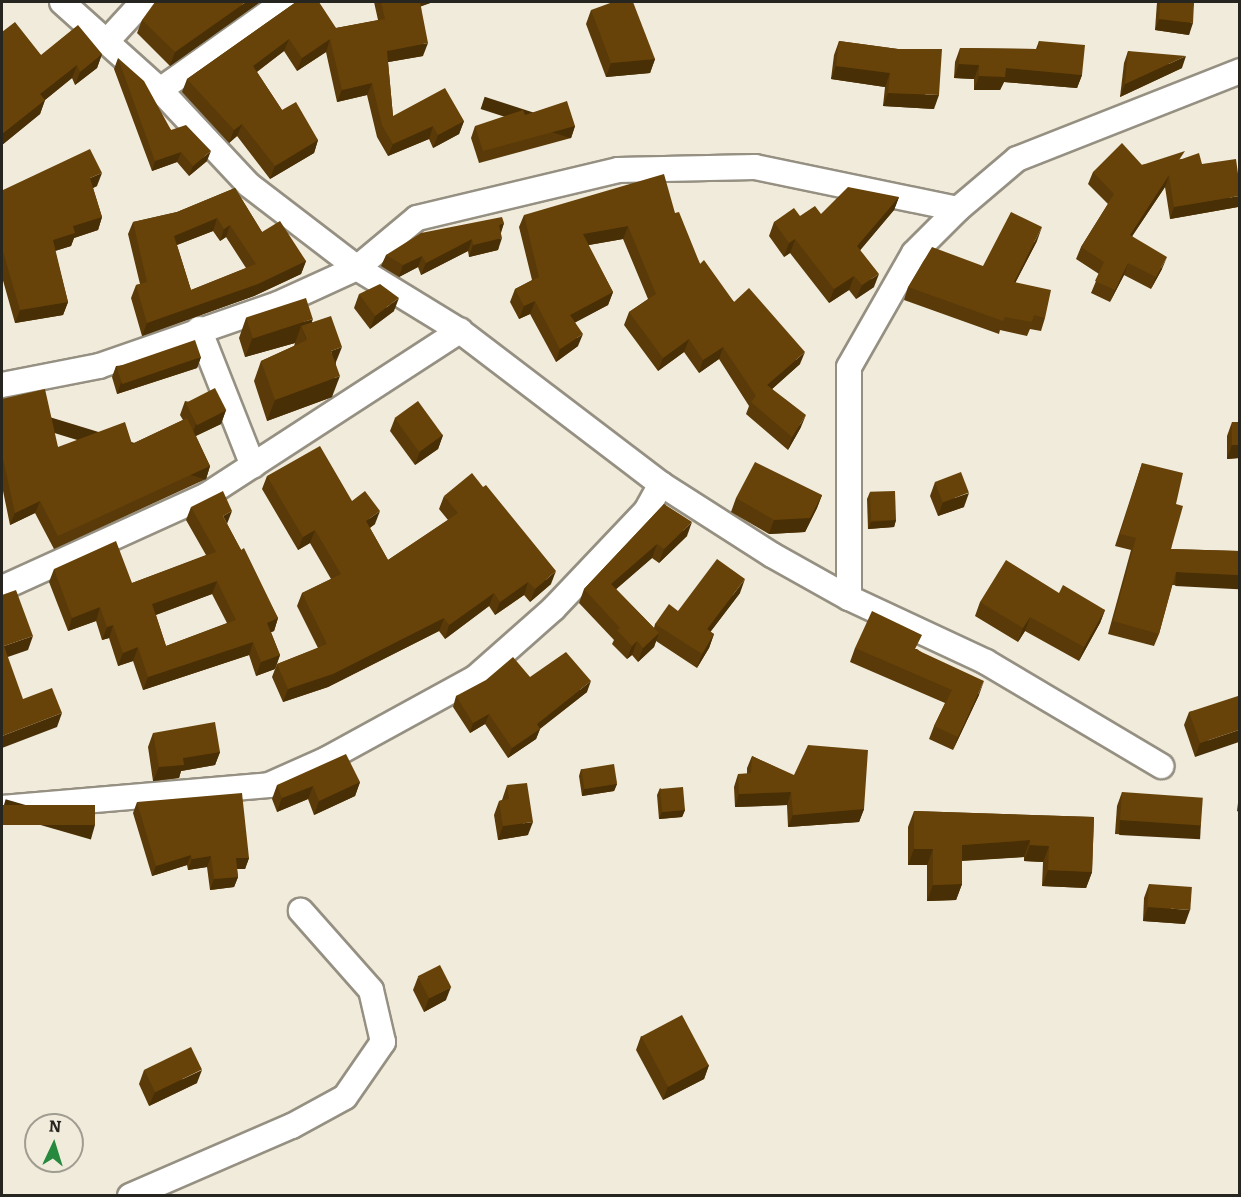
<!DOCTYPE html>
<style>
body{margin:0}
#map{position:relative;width:1241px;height:1197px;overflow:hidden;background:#f1ebdc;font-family:Bitter,serif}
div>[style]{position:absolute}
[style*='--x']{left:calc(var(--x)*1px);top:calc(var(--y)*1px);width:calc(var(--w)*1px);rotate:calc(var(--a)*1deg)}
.roads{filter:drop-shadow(2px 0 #959082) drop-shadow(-2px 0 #959082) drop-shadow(0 2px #959082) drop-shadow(0 -2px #959082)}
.street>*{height:24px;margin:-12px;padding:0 12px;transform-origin:12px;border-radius:12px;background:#fff}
.wall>*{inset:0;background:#593a08}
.shaded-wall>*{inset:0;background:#492f06;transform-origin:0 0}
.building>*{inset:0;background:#684309;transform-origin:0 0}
span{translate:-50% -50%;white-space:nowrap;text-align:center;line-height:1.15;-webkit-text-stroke:6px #f1ebdc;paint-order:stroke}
.frame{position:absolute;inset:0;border:3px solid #27251f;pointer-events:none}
.north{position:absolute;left:24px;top:1113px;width:60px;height:60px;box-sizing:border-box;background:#f1ebdc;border:2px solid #a09c90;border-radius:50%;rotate:4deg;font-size:16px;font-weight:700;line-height:24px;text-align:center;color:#27251f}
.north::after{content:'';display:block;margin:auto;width:21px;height:27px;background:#26893d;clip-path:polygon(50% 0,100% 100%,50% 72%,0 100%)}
</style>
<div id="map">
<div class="roads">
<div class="street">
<div style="--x:62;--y:2;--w:132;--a:41.9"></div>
<div style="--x:160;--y:90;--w:130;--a:46.9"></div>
<div style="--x:249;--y:185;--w:136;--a:37.5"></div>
<div style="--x:357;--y:268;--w:121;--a:31.5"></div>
<div style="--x:460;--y:331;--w:253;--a:37.3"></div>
<div style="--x:661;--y:484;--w:132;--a:32.6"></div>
<div style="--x:772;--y:555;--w:88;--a:29.2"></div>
<div style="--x:849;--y:598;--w:151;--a:25"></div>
<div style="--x:986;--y:662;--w:204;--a:30.7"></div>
<div style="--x:108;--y:40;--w:52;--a:-47.4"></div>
<div style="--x:160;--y:90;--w:152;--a:-35.4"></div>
<div style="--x:199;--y:329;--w:147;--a:68.5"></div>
<div style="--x:2;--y:385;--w:99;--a:-11.1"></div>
<div style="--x:99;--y:366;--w:189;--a:-19.1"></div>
<div style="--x:278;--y:304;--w:87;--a:-24.5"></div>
<div style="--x:357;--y:268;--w:78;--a:-39.8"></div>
<div style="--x:417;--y:218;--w:207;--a:-13.4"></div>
<div style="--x:618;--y:170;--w:137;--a:-1.3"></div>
<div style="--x:755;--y:167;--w:207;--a:11.7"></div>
<div style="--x:2;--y:588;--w:225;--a:-24.4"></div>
<div style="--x:207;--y:495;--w:302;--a:-33"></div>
<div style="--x:849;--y:598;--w:231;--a:-90"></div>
<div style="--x:849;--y:367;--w:131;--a:-60.3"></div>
<div style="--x:914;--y:253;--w:62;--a:-45"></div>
<div style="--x:958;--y:209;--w:77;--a:-40.3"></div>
<div style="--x:1017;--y:159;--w:240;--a:-21.5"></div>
<div style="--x:2;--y:808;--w:268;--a:-4.9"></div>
<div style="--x:269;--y:785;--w:64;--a:-24.1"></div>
<div style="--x:327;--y:759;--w:169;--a:-28.7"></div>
<div style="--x:475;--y:678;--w:104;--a:-41.5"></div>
<div style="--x:553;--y:609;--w:135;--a:-46.5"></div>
<div style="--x:646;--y:511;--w:31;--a:-61"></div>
<div style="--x:130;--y:1196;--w:176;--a:-23.4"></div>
<div style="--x:292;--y:1126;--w:60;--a:-28.7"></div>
<div style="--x:345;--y:1097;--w:67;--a:-55.4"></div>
<div style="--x:383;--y:1042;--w:53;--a:-103"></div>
<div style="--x:371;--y:990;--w:106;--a:-131.5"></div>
</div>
</div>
<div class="wall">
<div style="clip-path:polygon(260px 2px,170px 66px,137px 33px,142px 20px)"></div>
<div style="clip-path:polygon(296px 2px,336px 28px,378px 20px,374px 2px,433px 2px,421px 6px,423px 56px,388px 62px,393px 116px,464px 121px,459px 134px,433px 148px,429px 139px,388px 156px,377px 137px,367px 95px,337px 102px,326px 52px,297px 71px,284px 51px,257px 72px,282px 110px,318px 140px,314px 153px,270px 179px,237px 136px,229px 143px,182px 92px,187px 79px)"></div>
<div style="clip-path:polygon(1157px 2px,1194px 2px,1189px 35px,1155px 30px)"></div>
<div style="clip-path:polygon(591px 10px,655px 59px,650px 73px,606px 77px,586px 24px)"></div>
<div style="clip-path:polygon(2px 32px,41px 55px,102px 54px,97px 68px,75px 85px,72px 78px,45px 100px,40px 114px,2px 145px)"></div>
<div style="clip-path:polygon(839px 41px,898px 49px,934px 109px,883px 106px,885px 87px,831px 79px,834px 55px)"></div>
<div style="clip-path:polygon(1039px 41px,1082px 75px,1077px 88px,1004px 82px,1000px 90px,974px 90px,974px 79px,954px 78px,955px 62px,960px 48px,1036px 49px)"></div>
<div style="clip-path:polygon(1128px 51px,1182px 68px,1120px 97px,1124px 63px)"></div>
<div style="clip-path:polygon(118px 58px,171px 130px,207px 161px,189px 176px,177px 162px,152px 171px,114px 69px)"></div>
<div style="clip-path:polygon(475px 126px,575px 126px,571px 138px,479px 163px,471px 138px)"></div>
<div style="clip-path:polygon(1182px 159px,1202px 164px,1238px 207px,1170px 219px,1165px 187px,1132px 236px,1162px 269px,1151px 289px,1124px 275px,1110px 302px,1091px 293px,1099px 274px,1076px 259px,1081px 247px,1108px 204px,1088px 184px,1093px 172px)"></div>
<div style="clip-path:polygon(97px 186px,93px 188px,102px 217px,98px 230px,74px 238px,71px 246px,55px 251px,68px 302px,63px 315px,15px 323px,2px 277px,2px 187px,3px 190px)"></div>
<div style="clip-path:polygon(evenodd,235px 188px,262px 232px,306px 261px,301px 274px,254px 296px,142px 336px,131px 298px,136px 285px,140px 284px,128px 234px,133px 222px,177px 212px,235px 188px,213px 231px,220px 241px,226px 237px,246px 268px,191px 290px,177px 245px,213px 231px)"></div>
<div style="clip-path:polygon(899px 197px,894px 210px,860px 250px,874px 287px,856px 299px,849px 290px,829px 303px,790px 253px,784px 257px,769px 236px,774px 222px,800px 216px,821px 214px)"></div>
<div style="clip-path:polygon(675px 213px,700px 264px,734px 302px,800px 364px,772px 389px,801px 427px,788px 450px,746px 414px,749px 406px,719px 359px,699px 373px,684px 352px,658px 371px,624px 325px,629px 312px,648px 299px,623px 239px,588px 245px,613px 292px,608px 305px,575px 322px,578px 346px,556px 362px,530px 314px,519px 319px,510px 302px,515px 289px,532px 280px,519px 227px,524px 215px)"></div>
<div style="clip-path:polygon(504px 223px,501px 233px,498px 250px,469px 257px,468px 251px,421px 275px,418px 267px,399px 277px,381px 266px,386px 255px)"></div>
<div style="clip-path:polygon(1037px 241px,1015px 283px,1045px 318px,1041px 331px,1030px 329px,1027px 336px,1000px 330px,999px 334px,904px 300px,908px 287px,983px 266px)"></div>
<div style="clip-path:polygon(359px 294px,394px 311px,370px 329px,354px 308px)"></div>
<div style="clip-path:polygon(246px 318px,312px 322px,336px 363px,332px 397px,267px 421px,254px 381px,261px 361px,294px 346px,295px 343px,245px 357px,239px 338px)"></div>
<div style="clip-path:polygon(201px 357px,197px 368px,117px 394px,112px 377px,116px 366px)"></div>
<div style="clip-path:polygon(2px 399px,58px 447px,132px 444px,183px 420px,180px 415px,185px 401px,226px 410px,221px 424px,196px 436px,210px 466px,206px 479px,54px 549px,35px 513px,10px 525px,2px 486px)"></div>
<div style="clip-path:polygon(395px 418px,443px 435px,438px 449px,415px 465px,390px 431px)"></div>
<div style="clip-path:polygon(1232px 422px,1239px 458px,1227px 459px,1227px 436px)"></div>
<div style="clip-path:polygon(1142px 463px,1176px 504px,1171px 549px,1239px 551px,1239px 588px,1172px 585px,1159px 634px,1154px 646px,1108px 634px,1131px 550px,1115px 546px)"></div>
<div style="clip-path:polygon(267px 476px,352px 501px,375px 524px,370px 528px,388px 560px,448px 520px,439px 509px,444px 496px,551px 584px,530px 602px,524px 595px,495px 615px,489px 606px,445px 639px,439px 631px,328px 687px,283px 702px,272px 677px,277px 664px,318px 648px,297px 606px,302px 593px,331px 579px,310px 543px,298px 550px,262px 489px)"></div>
<div style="clip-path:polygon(935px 482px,964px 507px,938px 516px,930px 496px)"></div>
<div style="clip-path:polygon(870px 492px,896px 520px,894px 527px,868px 529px,867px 499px)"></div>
<div style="clip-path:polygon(822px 495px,817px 508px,805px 532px,769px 534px,731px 512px,736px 498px)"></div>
<div style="clip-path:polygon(664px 504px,687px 536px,659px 563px,652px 558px,616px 589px,654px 628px,655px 624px,678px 611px,740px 593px,710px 632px,714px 634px,709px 648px,697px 668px,656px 641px,654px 647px,638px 662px,632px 655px,627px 659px,612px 644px,614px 640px,579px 603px,584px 589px)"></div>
<div style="clip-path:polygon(evenodd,191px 507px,227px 524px,278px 618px,274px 631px,271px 632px,280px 655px,275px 669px,256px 676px,249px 655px,143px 690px,133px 661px,118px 666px,109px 638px,102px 640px,96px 621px,68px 631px,49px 582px,54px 569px,132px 583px,206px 555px,186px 520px,191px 507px,212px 594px,227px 623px,166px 646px,156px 615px,212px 594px)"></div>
<div style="clip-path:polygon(1059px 593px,1105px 610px,1100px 623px,1079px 661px,1025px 631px,1018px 642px,975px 616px,980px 602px)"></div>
<div style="clip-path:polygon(855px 648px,917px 649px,979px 695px,953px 750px,929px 739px,934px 726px,945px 703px,850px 662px)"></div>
<div style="clip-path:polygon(530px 677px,587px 692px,540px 729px,536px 739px,508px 758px,485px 724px,470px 733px,453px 707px,456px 696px)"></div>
<div style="clip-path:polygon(1239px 701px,1195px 757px,1184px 725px,1189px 712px)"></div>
<div style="clip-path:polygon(153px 733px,220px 752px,215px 765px,181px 771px,179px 778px,153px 781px,148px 747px)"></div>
<div style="clip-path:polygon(752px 756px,864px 809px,859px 822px,788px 827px,787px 805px,735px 807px,734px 787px,738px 774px,747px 774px,747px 768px)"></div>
<div style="clip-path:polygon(581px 769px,617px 784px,614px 791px,582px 796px,579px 776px)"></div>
<div style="clip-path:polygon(360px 782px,355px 796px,314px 815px,308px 799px,277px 812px,272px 799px,277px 785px)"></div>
<div style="clip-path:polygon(507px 785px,528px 835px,498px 840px,494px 815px,499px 801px,502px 800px)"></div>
<div style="clip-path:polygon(660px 788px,685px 810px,682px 817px,659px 819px,657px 795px)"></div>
<div style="clip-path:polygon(1122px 792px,1196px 838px,1115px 834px,1117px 806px)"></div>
<div style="clip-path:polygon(1239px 795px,1239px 812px,1237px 811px)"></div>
<div style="clip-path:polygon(137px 802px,249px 858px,245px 869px,237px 869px,238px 877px,234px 887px,210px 890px,207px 867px,188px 870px,187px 865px,152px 876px,133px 813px)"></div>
<div style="clip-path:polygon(914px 811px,1094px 817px,1092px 872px,1086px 888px,1042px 886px,1043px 862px,1024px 861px,1024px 857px,962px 861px,962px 884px,956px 900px,927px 901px,927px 865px,908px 865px,908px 827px)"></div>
<div style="clip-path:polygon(1149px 884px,1185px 924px,1143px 921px,1144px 898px)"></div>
<div style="clip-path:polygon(418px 977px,446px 1000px,424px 1012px,413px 990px)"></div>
<div style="clip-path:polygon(641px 1036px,709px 1065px,704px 1079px,663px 1100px,636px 1050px)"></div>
<div style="clip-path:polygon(144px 1070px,197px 1083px,149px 1106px,139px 1084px)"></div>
</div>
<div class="shaded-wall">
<div style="clip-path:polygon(246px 2px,260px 2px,170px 66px,175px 52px)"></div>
<div style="clip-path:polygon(417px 2px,433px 2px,414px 9px)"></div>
<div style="clip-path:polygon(1159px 19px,1193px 23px,1189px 35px,1155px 30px)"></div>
<div style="clip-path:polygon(289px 39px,284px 51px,248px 78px,253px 66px)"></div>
<div style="clip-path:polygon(330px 39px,326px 52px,297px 71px,302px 58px)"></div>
<div style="clip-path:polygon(428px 43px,423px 56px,383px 63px,387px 51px)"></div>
<div style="clip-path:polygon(102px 54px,97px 68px,75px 85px,80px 72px)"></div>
<div style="clip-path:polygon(1186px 56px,1182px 68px,1120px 97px,1125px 84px)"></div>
<div style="clip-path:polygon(655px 59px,650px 73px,606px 77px,611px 63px)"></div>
<div style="clip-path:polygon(959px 64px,979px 65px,974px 79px,954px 78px)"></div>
<div style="clip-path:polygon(77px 65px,72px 78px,35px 108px,40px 94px)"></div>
<div style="clip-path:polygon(836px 66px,890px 73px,885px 87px,831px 79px)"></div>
<div style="clip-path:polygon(1006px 68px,1082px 75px,1077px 88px,1004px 82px,1000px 90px,974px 90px,979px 76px)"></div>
<div style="clip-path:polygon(372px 83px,367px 95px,337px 102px,342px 90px)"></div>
<div style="clip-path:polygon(888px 93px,939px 95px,934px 109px,883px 106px)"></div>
<div style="clip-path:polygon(45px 100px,40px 114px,2px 145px,2px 134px)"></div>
<div style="clip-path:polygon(464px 121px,459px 134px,433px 148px,438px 135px)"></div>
<div style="clip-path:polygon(242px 124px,237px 136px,229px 143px,234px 130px)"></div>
<div style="clip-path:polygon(433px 126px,429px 139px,388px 156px,393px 144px)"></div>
<div style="left:575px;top:126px;width:13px;height:95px;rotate:108deg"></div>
<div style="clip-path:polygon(318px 140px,314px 153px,270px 179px,275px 166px)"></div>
<div style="clip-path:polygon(211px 151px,207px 161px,189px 176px,193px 166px)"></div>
<div style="clip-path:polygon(181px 152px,177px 162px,152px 171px,155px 161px)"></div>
<div style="clip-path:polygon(102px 173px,97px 186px,86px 191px,90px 178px)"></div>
<div style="clip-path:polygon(1169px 175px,1165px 187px,1125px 247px,1130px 235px)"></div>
<div style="clip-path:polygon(1239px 196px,1239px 202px,1238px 207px,1170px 219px,1174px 207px)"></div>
<div style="clip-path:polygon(899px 197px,894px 210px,852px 260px,857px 246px)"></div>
<div style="clip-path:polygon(102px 217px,98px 230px,74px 238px,71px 246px,48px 253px,53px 240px,73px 226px)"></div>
<div style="clip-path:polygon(217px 218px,213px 231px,169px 248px,174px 236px)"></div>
<div style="clip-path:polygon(504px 223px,500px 234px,499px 225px)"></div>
<div style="clip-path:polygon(230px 225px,226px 237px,220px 241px,224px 229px)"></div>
<div style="clip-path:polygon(628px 226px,623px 239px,578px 247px,583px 234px)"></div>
<div style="clip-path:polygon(1042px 227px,1037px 241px,1009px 295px,1014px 282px)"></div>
<div style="clip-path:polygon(502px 238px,498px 250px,469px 257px,473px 245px)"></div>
<div style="clip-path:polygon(472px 239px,468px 251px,421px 275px,426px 263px)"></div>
<div style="clip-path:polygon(795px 239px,790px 253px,784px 257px,789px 243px)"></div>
<div style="clip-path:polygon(422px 256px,418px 267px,399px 277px,403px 265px)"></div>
<div style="clip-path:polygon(1167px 257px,1162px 269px,1151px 289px,1156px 277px)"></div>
<div style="clip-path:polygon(306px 261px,301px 274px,254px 296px,142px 336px,147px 323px)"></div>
<div style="clip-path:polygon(1128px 263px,1124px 275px,1110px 302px,1115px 290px)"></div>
<div style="clip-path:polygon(879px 274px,874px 287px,856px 299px,862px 285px)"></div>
<div style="clip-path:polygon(854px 276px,849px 290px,829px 303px,834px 289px)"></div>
<div style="clip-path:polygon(613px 292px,608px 305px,565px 328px,570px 315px)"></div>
<div style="clip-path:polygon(399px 298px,394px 311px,370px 329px,375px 316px)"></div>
<div style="clip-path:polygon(535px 301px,530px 314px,519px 319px,524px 306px)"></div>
<div style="clip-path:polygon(68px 302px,63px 315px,15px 323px,20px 310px)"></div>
<div style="clip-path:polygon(313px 319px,306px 339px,301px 326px,295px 343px,245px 357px,253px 337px)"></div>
<div style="clip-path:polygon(583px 334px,578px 346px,556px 362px,560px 349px)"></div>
<div style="clip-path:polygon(689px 339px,684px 352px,658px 371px,663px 358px)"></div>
<div style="clip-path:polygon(342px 347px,334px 367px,331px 351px)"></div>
<div style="clip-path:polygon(723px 347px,719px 359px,699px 373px,703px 360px)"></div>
<div style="clip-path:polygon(805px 352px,800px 364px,762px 398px,767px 385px)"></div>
<div style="clip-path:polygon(201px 357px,197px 368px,117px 394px,121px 383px)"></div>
<div style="clip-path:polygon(340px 376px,332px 397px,267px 421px,275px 400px)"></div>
<div style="clip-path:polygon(226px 410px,221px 424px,191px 438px,196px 424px)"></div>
<div style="clip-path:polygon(806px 415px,801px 427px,788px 450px,792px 437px)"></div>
<div style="clip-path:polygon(443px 435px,438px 449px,415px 465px,420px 451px)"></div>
<div style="clip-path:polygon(1232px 445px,1239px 445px,1239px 458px,1227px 459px)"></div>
<div style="left:210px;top:466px;width:14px;height:167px;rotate:107deg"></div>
<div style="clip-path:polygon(969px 493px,964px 507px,938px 516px,943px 502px)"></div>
<div style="clip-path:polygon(822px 495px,817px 508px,805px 532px,769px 534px,774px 520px)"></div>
<div style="clip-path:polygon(40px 501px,35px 513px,10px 525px,15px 513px)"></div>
<div style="clip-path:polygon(232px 511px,227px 524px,223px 516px)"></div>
<div style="clip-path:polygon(380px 511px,375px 524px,361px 534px,366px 521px)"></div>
<div style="clip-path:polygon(896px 520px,894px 527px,868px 529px,871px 522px)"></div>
<div style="clip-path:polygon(692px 522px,687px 536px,659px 563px,664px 549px)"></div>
<div style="clip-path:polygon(315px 530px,310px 543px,298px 550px,303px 537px)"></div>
<div style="clip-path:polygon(657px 544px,652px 558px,606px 598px,611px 584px)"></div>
<div style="clip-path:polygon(556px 571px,551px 584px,530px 602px,535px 589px)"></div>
<div style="left:1176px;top:572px;width:63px;height:14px;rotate:3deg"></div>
<div style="clip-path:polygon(745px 579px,740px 593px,702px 643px,707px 629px)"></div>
<div style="clip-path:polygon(217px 581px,212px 594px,147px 618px,152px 604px)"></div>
<div style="clip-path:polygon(528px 582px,524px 595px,495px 615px,500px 602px)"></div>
<div style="clip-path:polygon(494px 593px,489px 606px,445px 639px,449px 625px)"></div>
<div style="clip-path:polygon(100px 607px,96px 621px,68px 631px,72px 618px)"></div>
<div style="clip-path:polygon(1105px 610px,1100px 623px,1079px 661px,1084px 647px)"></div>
<div style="clip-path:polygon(1030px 617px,1025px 631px,1018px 642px,1023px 628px)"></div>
<div style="clip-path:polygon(278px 618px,274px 631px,262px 636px,267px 623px)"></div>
<div style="clip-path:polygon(444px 618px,439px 631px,328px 687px,283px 702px,288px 689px)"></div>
<div style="clip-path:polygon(113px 625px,109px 638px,102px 640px,107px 627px)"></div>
<div style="clip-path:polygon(659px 633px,654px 647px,638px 662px,643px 648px)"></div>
<div style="clip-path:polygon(714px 634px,709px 648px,697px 668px,702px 654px)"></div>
<div style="clip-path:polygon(33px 636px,28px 650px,2px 659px,4px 646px)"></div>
<div style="clip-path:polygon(637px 641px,632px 655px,627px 659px,632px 646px)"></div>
<div style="clip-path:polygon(253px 642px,249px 655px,143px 690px,148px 677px)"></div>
<div style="clip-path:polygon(138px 647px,133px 661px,118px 666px,123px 653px)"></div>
<div style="clip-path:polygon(280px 655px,275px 669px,256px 676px,261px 662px)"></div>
<div style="clip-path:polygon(591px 681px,587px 692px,538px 730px,540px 729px,536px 739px,508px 758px,512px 748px,537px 724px)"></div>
<div style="clip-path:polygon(984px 681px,979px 695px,953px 750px,958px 737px)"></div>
<div style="clip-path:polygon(62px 713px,57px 727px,2px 748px,2px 736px)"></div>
<div style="clip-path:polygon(489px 714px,485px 724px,470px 733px,473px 723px)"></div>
<div style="clip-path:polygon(1239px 730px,1239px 742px,1195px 757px,1200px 743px)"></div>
<div style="clip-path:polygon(220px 752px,215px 765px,181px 771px,179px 778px,153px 781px,159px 767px,183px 758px)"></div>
<div style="clip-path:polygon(360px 782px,355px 796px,314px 815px,319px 801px)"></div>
<div style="clip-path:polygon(617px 784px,614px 791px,582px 796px,584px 789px)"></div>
<div style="clip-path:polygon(313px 786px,308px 799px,277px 812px,282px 798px)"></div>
<div style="clip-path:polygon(791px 792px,787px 805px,735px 807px,739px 794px)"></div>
<div style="clip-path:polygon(864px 809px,859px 822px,788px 827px,793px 815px)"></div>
<div style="clip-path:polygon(685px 810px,682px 817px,659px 819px,662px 812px)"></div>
<div style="left:1120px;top:820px;width:81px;height:15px;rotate:3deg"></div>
<div style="clip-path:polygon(533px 822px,528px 835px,498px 840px,503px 826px)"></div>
<div style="left:95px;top:825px;width:15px;height:93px;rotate:106deg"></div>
<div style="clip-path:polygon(1030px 840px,1024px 857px,956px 861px,962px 845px)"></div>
<div style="clip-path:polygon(1030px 845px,1049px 846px,1043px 862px,1024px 861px)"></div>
<div style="clip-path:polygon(914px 849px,933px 849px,927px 865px,908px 865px)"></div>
<div style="clip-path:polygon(191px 855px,187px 865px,152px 876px,156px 866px)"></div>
<div style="clip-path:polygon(211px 856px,207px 867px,188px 870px,192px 859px)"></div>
<div style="clip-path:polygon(236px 858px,249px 858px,245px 869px,232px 869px)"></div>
<div style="clip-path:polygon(1048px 870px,1092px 872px,1086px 888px,1042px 886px)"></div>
<div style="clip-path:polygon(238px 877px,234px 887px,210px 890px,214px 879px)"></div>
<div style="clip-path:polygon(962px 884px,956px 900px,927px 901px,933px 885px)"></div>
<div style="clip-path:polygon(1148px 907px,1190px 910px,1185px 924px,1143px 921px)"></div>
<div style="clip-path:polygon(451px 987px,446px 1000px,424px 1012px,429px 998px)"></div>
<div style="clip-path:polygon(709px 1065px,704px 1079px,663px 1100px,668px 1086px)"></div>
<div style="clip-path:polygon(202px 1070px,197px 1083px,149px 1106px,155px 1092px)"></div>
</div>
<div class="building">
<div style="clip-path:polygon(155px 2px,246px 2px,175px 52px,142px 20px)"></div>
<div style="clip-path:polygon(296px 2px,319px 2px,336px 28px,385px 19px,381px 2px,420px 2px,428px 43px,387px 51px,393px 116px,445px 88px,464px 121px,438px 135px,433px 126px,393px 144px,382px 125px,372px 83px,342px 90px,330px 39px,302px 58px,289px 39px,253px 66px,282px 110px,296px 102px,318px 140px,275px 166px,242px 124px,234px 130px,187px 79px)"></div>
<div style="clip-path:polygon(613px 2px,633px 2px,655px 59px,611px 63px,591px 10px)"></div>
<div style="clip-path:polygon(1160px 2px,1194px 2px,1193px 23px,1159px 19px)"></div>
<div style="clip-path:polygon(15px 22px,41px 55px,78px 25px,102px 54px,80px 72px,77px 65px,40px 94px,45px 100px,2px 134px,2px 32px)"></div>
<div style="clip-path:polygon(839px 41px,898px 49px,942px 49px,939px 95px,888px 93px,890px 73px,836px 66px)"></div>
<div style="clip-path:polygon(1039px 41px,1085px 45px,1082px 75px,1006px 68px,1005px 77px,979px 76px,979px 65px,959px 64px,960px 48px,1038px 49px)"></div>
<div style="clip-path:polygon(1128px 51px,1186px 56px,1125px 84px)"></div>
<div style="clip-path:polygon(118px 58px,144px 81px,171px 130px,186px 125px,211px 151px,193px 166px,181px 152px,155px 161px)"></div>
<div style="clip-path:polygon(567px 101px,575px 126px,483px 151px,475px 126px,523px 110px,525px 115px)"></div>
<div style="clip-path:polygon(1122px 143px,1142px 165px,1185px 151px,1179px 160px,1199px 153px,1202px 164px,1236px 159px,1239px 181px,1239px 196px,1174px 207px,1169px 175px,1130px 235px,1167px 257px,1156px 277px,1128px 263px,1115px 290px,1095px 281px,1104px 262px,1081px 247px,1114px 194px,1093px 172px)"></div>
<div style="clip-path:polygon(90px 149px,102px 173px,90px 178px,102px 217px,73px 226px,75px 233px,53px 240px,68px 302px,20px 310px,2px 248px,2px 187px,3px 190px)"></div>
<div style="clip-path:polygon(664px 174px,675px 213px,679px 212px,700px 264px,704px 260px,734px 302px,749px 288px,805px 352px,767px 385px,806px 415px,792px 437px,751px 402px,758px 393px,756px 396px,723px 347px,703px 360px,689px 339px,663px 358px,629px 312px,656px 294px,628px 226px,583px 234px,613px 292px,570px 315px,583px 334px,560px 349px,535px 301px,524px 306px,515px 289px,539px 277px,524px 215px)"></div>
<div style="clip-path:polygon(848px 187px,899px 197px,857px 246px,879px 274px,862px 285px,854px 276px,834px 289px,795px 239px,789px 243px,774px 222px,794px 208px,800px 216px,815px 206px,821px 214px)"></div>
<div style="clip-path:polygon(evenodd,235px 188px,262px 232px,280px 221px,306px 261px,258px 284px,147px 323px,136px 285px,147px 282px,133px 222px,177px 212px,235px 188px,217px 218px,224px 229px,230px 225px,256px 264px,191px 290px,174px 236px,217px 218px)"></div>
<div style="clip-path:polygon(1011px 212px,1042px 227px,1014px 282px,1051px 290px,1045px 318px,1034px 315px,1032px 322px,1005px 317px,1003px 321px,908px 287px,932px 247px,983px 266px)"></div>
<div style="clip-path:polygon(502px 217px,504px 223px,499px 225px,502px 238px,473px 245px,472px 239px,426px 263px,422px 256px,403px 265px,386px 255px,421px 233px)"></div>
<div style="clip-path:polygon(380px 284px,399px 298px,375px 316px,359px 294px)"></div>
<div style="left:306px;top:298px;width:22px;height:63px;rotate:72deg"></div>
<div style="clip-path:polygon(331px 316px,342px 347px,331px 351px,340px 376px,275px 400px,261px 361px,307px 340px,301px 326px)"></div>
<div style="left:195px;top:340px;width:18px;height:83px;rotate:71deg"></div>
<div style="left:215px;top:388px;width:25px;height:33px;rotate:63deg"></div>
<div style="clip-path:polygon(45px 389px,58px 447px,125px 422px,132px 444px,187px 418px,210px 466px,58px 536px,40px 501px,15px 513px,2px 454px,2px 399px)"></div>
<div style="left:418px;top:401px;width:42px;height:29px;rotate:54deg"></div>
<div style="left:1232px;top:422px;width:7px;height:23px"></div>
<div style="clip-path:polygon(320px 446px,352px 501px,365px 491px,380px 511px,366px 521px,388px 560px,458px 513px,444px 496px,472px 473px,483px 487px,486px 485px,556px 571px,535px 589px,528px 582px,500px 602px,494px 593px,449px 625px,444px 618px,333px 674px,288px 689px,277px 664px,327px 644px,302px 593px,341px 574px,315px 530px,303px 537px,267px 476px)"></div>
<div style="clip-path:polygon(755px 462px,822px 495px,810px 518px,774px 520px,736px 498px)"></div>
<div style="clip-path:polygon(1142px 463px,1183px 473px,1176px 504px,1183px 506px,1171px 549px,1239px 551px,1239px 575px,1176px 572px,1159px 634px,1113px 621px,1136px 538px,1120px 534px)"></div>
<div style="left:961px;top:472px;width:22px;height:28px;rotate:69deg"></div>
<div style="clip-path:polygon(evenodd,223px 491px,232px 511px,223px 516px,241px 550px,244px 548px,278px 618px,267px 623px,280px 655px,261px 662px,253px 642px,148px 677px,138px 647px,123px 653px,113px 625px,107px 627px,100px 607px,72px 618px,54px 569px,116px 541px,132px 583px,216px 552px,191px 507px,223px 491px,217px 581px,236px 620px,166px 646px,152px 604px,217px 581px)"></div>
<div style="left:895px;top:491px;width:29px;height:25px;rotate:88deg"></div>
<div style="clip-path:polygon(664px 504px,692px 522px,664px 549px,657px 544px,611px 584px,659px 633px,643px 648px,637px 641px,632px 646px,617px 630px,620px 628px,584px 589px)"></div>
<div style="clip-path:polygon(717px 559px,745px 579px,707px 629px,714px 634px,702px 654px,655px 624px,669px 604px,678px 611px)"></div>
<div style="clip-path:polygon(1006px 560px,1059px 593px,1063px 585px,1105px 610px,1084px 647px,1030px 617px,1023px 628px,980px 602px)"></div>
<div style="clip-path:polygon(16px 590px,33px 636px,4px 646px,23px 699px,52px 688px,62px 713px,2px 736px,2px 595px)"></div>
<div style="clip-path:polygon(872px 611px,922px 635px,915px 649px,984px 681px,958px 737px,934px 726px,952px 690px,855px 648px)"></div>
<div style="clip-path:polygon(566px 652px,591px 681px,537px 724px,540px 729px,512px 748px,489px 714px,473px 723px,456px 696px,486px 680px,513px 657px,530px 677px)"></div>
<div style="clip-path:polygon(1238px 696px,1239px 701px,1239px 730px,1200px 743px,1189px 712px)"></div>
<div style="clip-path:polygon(215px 722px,220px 752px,183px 758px,184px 765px,159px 767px,153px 733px)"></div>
<div style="clip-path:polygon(808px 745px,868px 750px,864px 809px,793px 815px,791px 792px,739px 794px,738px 774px,751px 773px,752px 756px,794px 775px)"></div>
<div style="clip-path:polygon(346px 754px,360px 782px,319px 801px,313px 786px,282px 798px,277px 785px)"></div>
<div style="left:614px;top:764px;width:20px;height:33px;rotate:81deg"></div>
<div style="clip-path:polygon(527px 783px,533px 822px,503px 826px,499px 801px,509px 799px,507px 785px)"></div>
<div style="left:683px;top:787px;width:23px;height:23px;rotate:85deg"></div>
<div style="left:1122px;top:792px;width:81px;height:28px;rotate:4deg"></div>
<div style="clip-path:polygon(242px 793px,249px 858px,236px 858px,238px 877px,214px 879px,211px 856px,192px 859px,191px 855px,156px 866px,137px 802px)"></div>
<div style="left:95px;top:805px;width:20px;height:93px;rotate:90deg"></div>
<div style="clip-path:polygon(914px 811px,1094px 817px,1092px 872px,1048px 870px,1049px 846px,1030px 845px,1030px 840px,962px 845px,962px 884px,933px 885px,933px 849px,914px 849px)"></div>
<div style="left:1149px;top:884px;width:43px;height:23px;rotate:4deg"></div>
<div style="left:440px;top:965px;width:25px;height:25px;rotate:63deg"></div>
<div style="left:682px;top:1015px;width:57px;height:46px;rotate:62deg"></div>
<div style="left:191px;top:1047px;width:25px;height:52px;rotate:64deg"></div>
</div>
<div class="frame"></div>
<div class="north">N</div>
</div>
